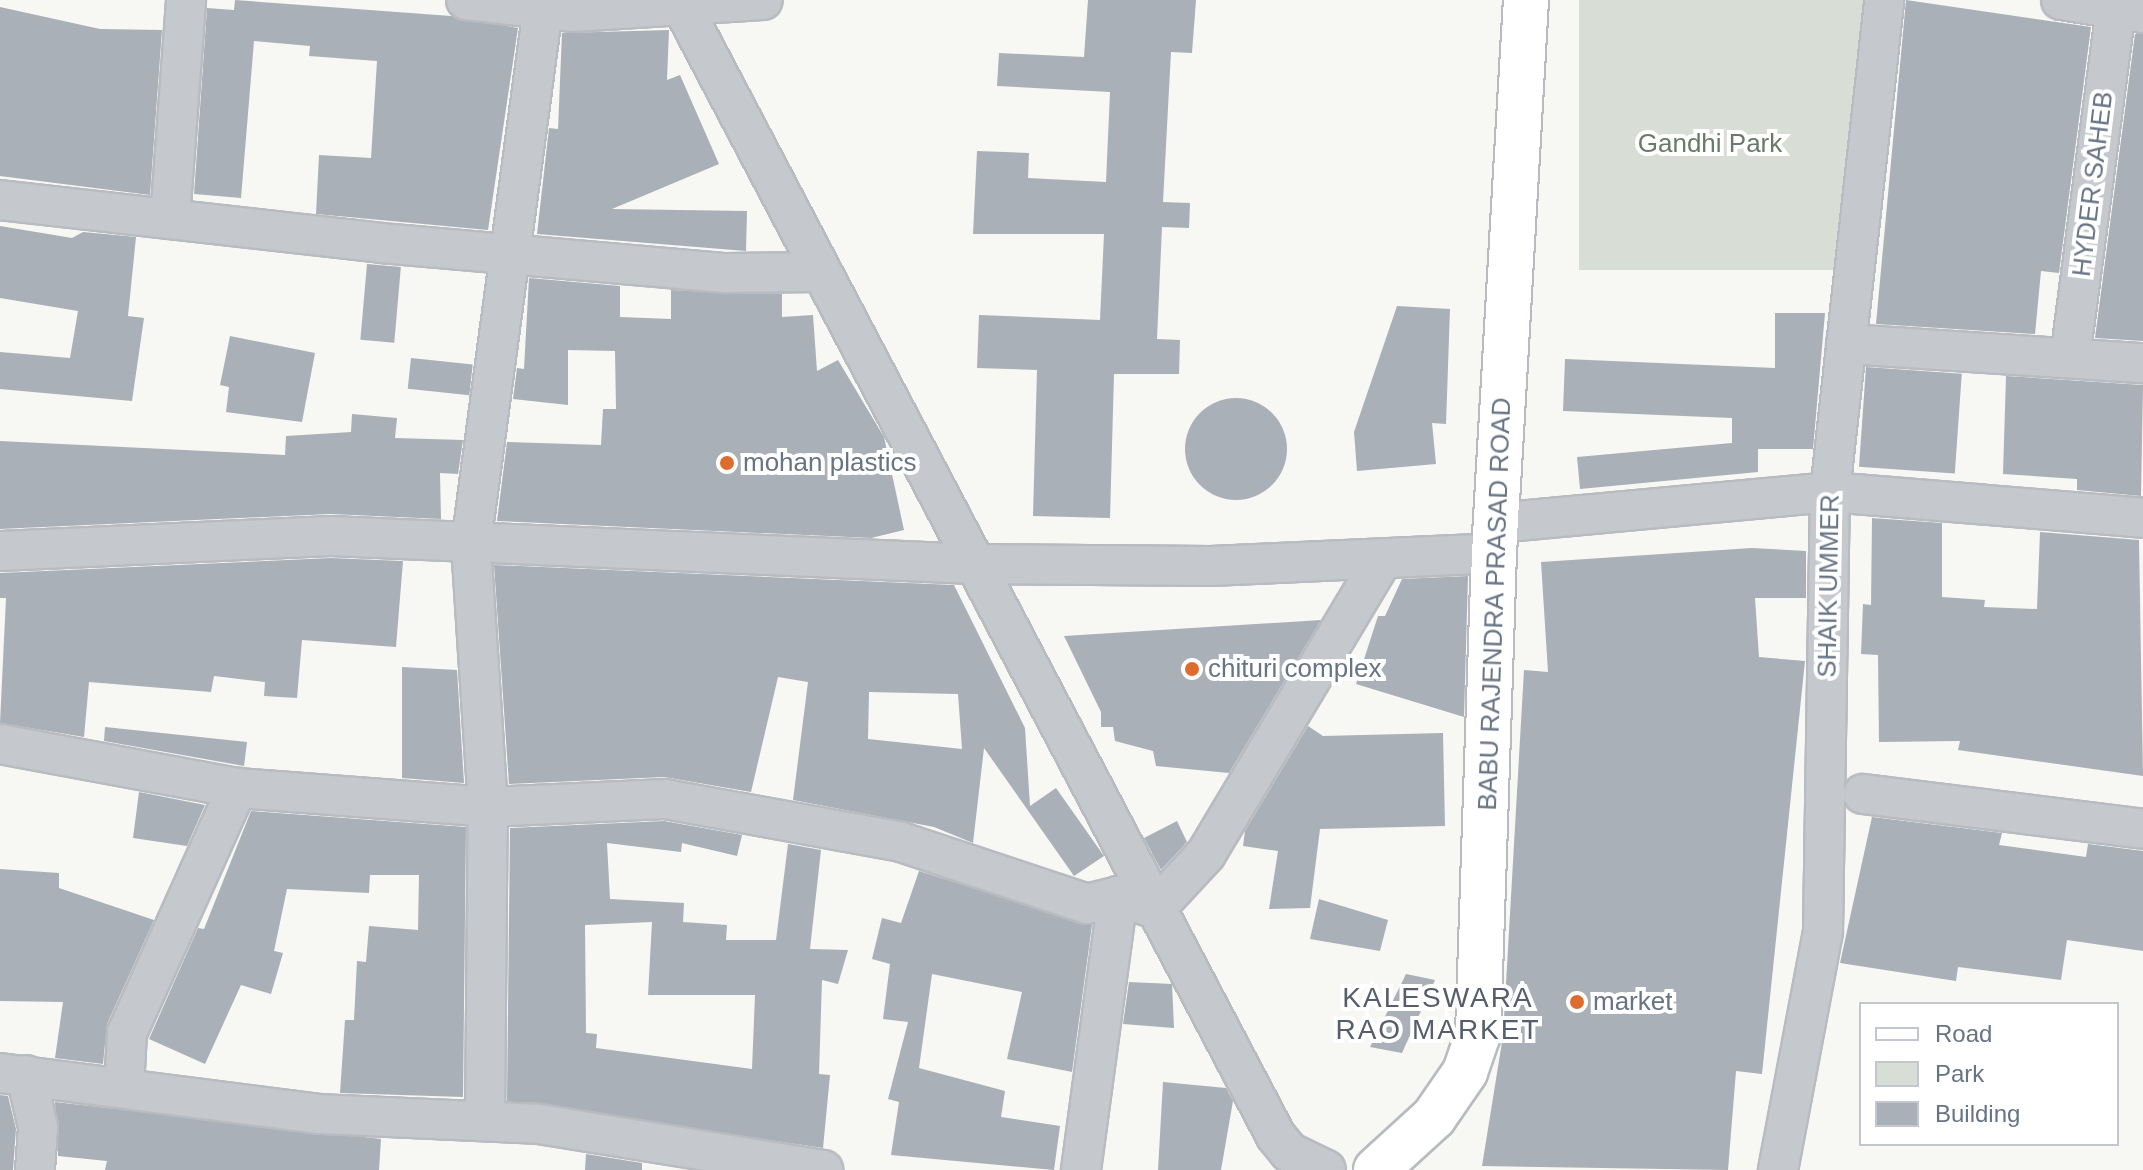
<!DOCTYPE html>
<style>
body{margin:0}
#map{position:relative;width:2143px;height:1170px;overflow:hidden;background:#f7f7f4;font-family:Arial,sans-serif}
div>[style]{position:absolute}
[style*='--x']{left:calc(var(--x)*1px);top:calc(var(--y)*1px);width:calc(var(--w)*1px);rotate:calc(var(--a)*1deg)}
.green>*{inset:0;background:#d8ded5;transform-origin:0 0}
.building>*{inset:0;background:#a9b0b7;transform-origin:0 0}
.round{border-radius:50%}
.roads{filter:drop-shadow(2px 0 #b8bbc0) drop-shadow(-2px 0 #b8bbc0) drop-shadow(0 2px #b8bbc0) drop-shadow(0 -2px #b8bbc0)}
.street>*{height:38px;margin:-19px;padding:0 19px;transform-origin:19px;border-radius:19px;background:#c5c8cc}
.secondary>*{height:44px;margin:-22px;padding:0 22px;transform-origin:22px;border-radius:22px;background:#fff}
.dots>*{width:22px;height:22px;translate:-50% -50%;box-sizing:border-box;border:4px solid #fff;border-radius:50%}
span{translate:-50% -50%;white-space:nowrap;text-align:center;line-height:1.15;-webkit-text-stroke:8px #fff;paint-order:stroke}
.park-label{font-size:26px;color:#677c66}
.street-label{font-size:26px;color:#677484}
.poi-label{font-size:26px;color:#677484}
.left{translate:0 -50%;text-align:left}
.neighbourhood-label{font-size:28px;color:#555e6a;letter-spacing:2px}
.legend{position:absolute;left:1859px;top:1002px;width:260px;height:144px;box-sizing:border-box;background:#fff;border:2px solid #c2c7ce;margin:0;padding:10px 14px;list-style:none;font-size:24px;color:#677484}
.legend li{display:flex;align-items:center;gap:16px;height:40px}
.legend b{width:40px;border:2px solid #c2c7ce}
</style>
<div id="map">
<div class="green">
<div style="left:1579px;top:0;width:284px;height:270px"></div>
</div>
<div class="building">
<div style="clip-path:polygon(235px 0,451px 16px,518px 28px,488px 230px,316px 214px,319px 155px,371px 158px,377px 61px,309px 56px,310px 46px,254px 41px,241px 198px,194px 194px,207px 8px,234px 10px)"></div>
<div style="clip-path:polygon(1088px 0,1196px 0,1192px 53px,1171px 52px,1163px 202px,1190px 203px,1189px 228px,1162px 227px,1157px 339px,1180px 340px,1179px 374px,1114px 374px,1110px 518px,1033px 516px,1037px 370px,977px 368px,979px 315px,1100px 320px,1104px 234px,973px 234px,977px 151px,1029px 153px,1028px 178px,1106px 182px,1110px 92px,997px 86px,999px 53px,1084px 57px)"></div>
<div style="clip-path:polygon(1906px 0,2091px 27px,2059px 273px,2041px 271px,2035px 334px,1876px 324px)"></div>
<div style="clip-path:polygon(0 7px,100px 29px,162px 30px,150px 195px,0 176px)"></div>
<div style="clip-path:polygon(669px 30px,667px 80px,680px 75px,719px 164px,612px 209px,747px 211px,746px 251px,537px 234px,549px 128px,558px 129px,562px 33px)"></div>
<div style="clip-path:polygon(2135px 34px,2143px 34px,2143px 341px,2095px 338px)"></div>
<div style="clip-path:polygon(0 226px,72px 238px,83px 232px,136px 237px,128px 316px,144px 318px,132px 401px,0 389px,0 352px,70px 358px,78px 311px,0 298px)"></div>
<div style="left:367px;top:264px;width:34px;height:76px;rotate:5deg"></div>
<div style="clip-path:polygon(529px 278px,620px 286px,620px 317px,671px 319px,671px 290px,782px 294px,782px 317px,813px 315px,817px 371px,838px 360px,884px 437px,904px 530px,871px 538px,497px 521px,507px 442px,601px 445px,603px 409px,616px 409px,615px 351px,568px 350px,568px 405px,513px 399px,517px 368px,524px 369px)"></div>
<div style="clip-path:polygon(1397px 306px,1450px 309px,1446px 424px,1432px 423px,1436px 464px,1357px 471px,1354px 432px)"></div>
<div style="clip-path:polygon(1775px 313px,1825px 313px,1813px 449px,1758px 449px,1758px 472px,1580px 489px,1577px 457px,1732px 443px,1732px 418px,1563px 411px,1565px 359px,1775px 368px)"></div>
<div style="clip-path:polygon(230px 336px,315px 353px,302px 422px,226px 412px,229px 387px,220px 385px)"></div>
<div style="left:411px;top:358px;width:62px;height:31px;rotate:6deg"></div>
<div style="left:1866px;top:367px;width:96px;height:100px;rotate:4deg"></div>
<div style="clip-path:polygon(2006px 376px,2143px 385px,2141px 496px,2077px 490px,2077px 479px,2003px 474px)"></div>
<div class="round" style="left:1185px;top:398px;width:102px;height:102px"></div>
<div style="clip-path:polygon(352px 414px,397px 418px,395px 438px,463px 440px,458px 474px,440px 473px,441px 519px,330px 514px,0 529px,0 441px,285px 455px,286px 436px,351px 432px)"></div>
<div style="clip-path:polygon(1872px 518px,1942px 523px,1942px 597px,1985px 600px,1984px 607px,2037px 609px,2040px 532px,2139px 540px,2143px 776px,1958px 750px,1960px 741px,1879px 742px,1878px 655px,1861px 654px,1863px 604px,1871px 605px)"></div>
<div style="clip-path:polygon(1752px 548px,1806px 551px,1806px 598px,1755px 598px,1759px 657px,1805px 661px,1762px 1074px,1736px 1071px,1728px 1170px,1482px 1166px,1503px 1036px,1524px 670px,1548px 672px,1541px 562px)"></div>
<div style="clip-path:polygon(331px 558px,403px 561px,396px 647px,302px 640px,297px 698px,264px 696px,265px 682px,214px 676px,211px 692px,89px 682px,84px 737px,0 723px,6px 598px,0 598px,0 573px)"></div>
<div style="clip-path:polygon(evenodd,494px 565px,954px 585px,1025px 728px,1030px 806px,1056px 788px,1104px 856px,1074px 876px,984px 748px,973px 843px,934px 827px,793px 800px,808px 682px,778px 677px,751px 792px,664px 777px,509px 784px,494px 565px,869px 692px,958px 694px,962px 749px,868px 739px,869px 692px)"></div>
<div style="clip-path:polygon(1468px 576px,1464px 717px,1356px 684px,1378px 616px,1385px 616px,1402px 579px)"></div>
<div style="clip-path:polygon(1321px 620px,1229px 773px,1156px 766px,1153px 751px,1115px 741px,1113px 727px,1101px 727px,1101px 712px,1064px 636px)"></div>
<div style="clip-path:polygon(402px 667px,457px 670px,464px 783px,402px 778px)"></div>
<div style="clip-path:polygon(1308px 726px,1323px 736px,1443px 733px,1445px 826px,1320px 829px,1310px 908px,1269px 909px,1278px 851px,1243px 846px,1245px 831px)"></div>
<div style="clip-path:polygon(105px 727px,247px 742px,244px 766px,104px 741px)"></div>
<div style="clip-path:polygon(139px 792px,205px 805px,187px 846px,133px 838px)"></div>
<div style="clip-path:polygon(251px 811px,466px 827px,463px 1097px,340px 1093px,345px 1020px,354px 1020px,357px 961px,366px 962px,369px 926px,418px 930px,419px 875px,370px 875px,369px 893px,287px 889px,274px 951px,283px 953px,271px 994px,241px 985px,205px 1064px,149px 1039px,198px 928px,204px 929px)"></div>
<div style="clip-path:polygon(1872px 817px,2002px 833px,1999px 845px,2086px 857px,2088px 844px,2143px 851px,2143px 951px,2067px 940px,2061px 980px,1958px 967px,1956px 981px,1840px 963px)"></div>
<div style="clip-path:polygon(evenodd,664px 821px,742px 835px,737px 856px,682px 843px,681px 852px,607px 843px,610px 899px,684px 903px,683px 922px,727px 925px,726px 940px,776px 940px,788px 844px,821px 850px,810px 949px,848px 950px,838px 984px,822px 980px,819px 1074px,830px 1075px,823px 1148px,507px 1101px,510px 828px,664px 821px,652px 922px,648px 995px,755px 995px,752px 1069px,596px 1048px,597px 1034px,586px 1033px,585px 925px,652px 922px)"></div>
<div style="clip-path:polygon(1177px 821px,1187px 842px,1161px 870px,1144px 838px)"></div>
<div style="clip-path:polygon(0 869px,59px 873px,59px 888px,154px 920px,107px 1024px,103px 1064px,55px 1058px,63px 1002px,0 1001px)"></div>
<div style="clip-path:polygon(919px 871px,1092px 925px,1072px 1072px,1007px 1059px,1022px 992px,932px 974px,919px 1068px,1005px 1091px,1001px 1117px,1060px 1126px,1054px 1170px,891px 1155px,899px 1102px,888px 1099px,908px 1022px,883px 1019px,890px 964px,872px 959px,882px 918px,901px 923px)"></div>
<div style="clip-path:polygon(1319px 899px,1388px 920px,1380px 951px,1310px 939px)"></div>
<div style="clip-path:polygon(1406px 974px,1435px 980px,1402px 1053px,1370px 1047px)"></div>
<div style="clip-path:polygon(1129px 982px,1172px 984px,1174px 1028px,1123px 1024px)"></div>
<div style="clip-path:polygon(1163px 1082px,1226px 1088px,1233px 1101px,1221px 1170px,1158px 1170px)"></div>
<div style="clip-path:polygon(0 1095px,8px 1096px,16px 1129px,13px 1170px,0 1170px)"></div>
<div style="clip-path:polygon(55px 1102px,381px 1139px,379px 1170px,105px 1170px,107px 1161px,58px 1156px)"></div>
<div style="clip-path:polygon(586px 1154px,642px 1163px,642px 1170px,585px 1170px)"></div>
</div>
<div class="roads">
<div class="street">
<div style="--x:466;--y:0;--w:108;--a:6.4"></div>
<div style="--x:573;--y:12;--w:190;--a:-3.6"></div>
<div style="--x:679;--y:0;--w:1283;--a:62.28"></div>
<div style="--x:1276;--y:1136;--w:21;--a:51"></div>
<div style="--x:1289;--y:1152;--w:41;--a:25.9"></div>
<div style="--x:2061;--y:0;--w:83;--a:9"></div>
<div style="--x:0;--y:200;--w:383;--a:6.4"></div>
<div style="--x:381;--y:243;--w:346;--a:5"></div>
<div style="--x:726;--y:273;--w:94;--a:-0.6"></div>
<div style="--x:170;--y:219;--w:220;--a:-85.8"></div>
<div style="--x:1846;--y:344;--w:298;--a:3.7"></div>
<div style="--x:2070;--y:358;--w:352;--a:-82.5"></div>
<div style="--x:1496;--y:523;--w:335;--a:-5.3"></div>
<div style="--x:1830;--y:492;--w:314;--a:4.7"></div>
<div style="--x:0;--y:551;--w:331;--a:-2.6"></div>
<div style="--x:331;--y:536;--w:642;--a:2.5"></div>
<div style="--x:972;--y:564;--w:239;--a:0.5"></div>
<div style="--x:1211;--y:566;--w:283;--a:-2.6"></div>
<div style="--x:0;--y:744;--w:241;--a:10.5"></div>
<div style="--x:237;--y:788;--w:252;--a:4.3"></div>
<div style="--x:488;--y:807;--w:177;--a:-2.6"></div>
<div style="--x:665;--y:799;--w:240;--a:10.3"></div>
<div style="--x:901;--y:842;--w:196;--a:18.4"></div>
<div style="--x:1087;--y:904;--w:32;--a:-14"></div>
<div style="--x:1118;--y:896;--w:39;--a:19"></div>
<div style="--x:1155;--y:909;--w:75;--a:-47.2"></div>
<div style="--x:1206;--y:854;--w:340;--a:-59.1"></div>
<div style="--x:1863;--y:794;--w:282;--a:7.1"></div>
<div style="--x:0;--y:1073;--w:323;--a:7.3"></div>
<div style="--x:320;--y:1114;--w:219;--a:2.6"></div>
<div style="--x:539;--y:1124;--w:288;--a:9.2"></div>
<div style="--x:26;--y:1075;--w:53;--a:77"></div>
<div style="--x:38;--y:1127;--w:43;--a:94"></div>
<div style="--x:124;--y:1088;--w:55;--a:-86.9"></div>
<div style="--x:127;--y:1033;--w:269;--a:-65.8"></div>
<div style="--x:485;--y:1121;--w:314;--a:-89.5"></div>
<div style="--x:488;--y:807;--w:264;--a:-93.7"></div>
<div style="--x:471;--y:544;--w:541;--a:-82.35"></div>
<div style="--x:1081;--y:1170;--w:276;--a:-82.3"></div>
<div style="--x:1778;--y:1170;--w:242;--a:-79.3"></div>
<div style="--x:1823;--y:932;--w:440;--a:-89.1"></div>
<div style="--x:1830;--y:492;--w:495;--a:-83.7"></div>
</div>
<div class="secondary">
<div style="--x:1376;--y:1170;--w:79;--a:-42.4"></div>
<div style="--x:1434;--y:1117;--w:55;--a:-55.4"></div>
<div style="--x:1465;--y:1072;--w:39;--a:-71"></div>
<div style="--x:1478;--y:1035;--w:482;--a:-88.1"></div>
<div style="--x:1494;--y:553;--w:554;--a:-86.69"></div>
</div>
</div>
<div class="dots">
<div style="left:727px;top:463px;background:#de6c2e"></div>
<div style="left:1192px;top:669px;background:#de6c2e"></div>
<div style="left:1577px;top:1002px;background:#de6c2e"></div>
</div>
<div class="park-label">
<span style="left:1710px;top:144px">Gandhi Park</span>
</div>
<div class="street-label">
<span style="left:2093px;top:184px;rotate:-83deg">HYDER SAHEB</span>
<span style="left:1829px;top:586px;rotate:-89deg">SHAIK UMMER</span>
<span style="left:1495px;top:604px;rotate:-88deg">BABU RAJENDRA PRASAD ROAD</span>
</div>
<div class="poi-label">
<span class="left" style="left:743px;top:463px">mohan plastics</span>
<span class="left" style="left:1208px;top:669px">chituri complex</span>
<span class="left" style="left:1593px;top:1002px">market</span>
</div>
<div class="neighbourhood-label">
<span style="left:1438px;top:1014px">KALESWARA<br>RAO MARKET</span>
</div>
<ul class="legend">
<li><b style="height:10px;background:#fff"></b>Road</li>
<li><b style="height:22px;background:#d8ded5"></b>Park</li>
<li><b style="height:22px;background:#a9b0b7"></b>Building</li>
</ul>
</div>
